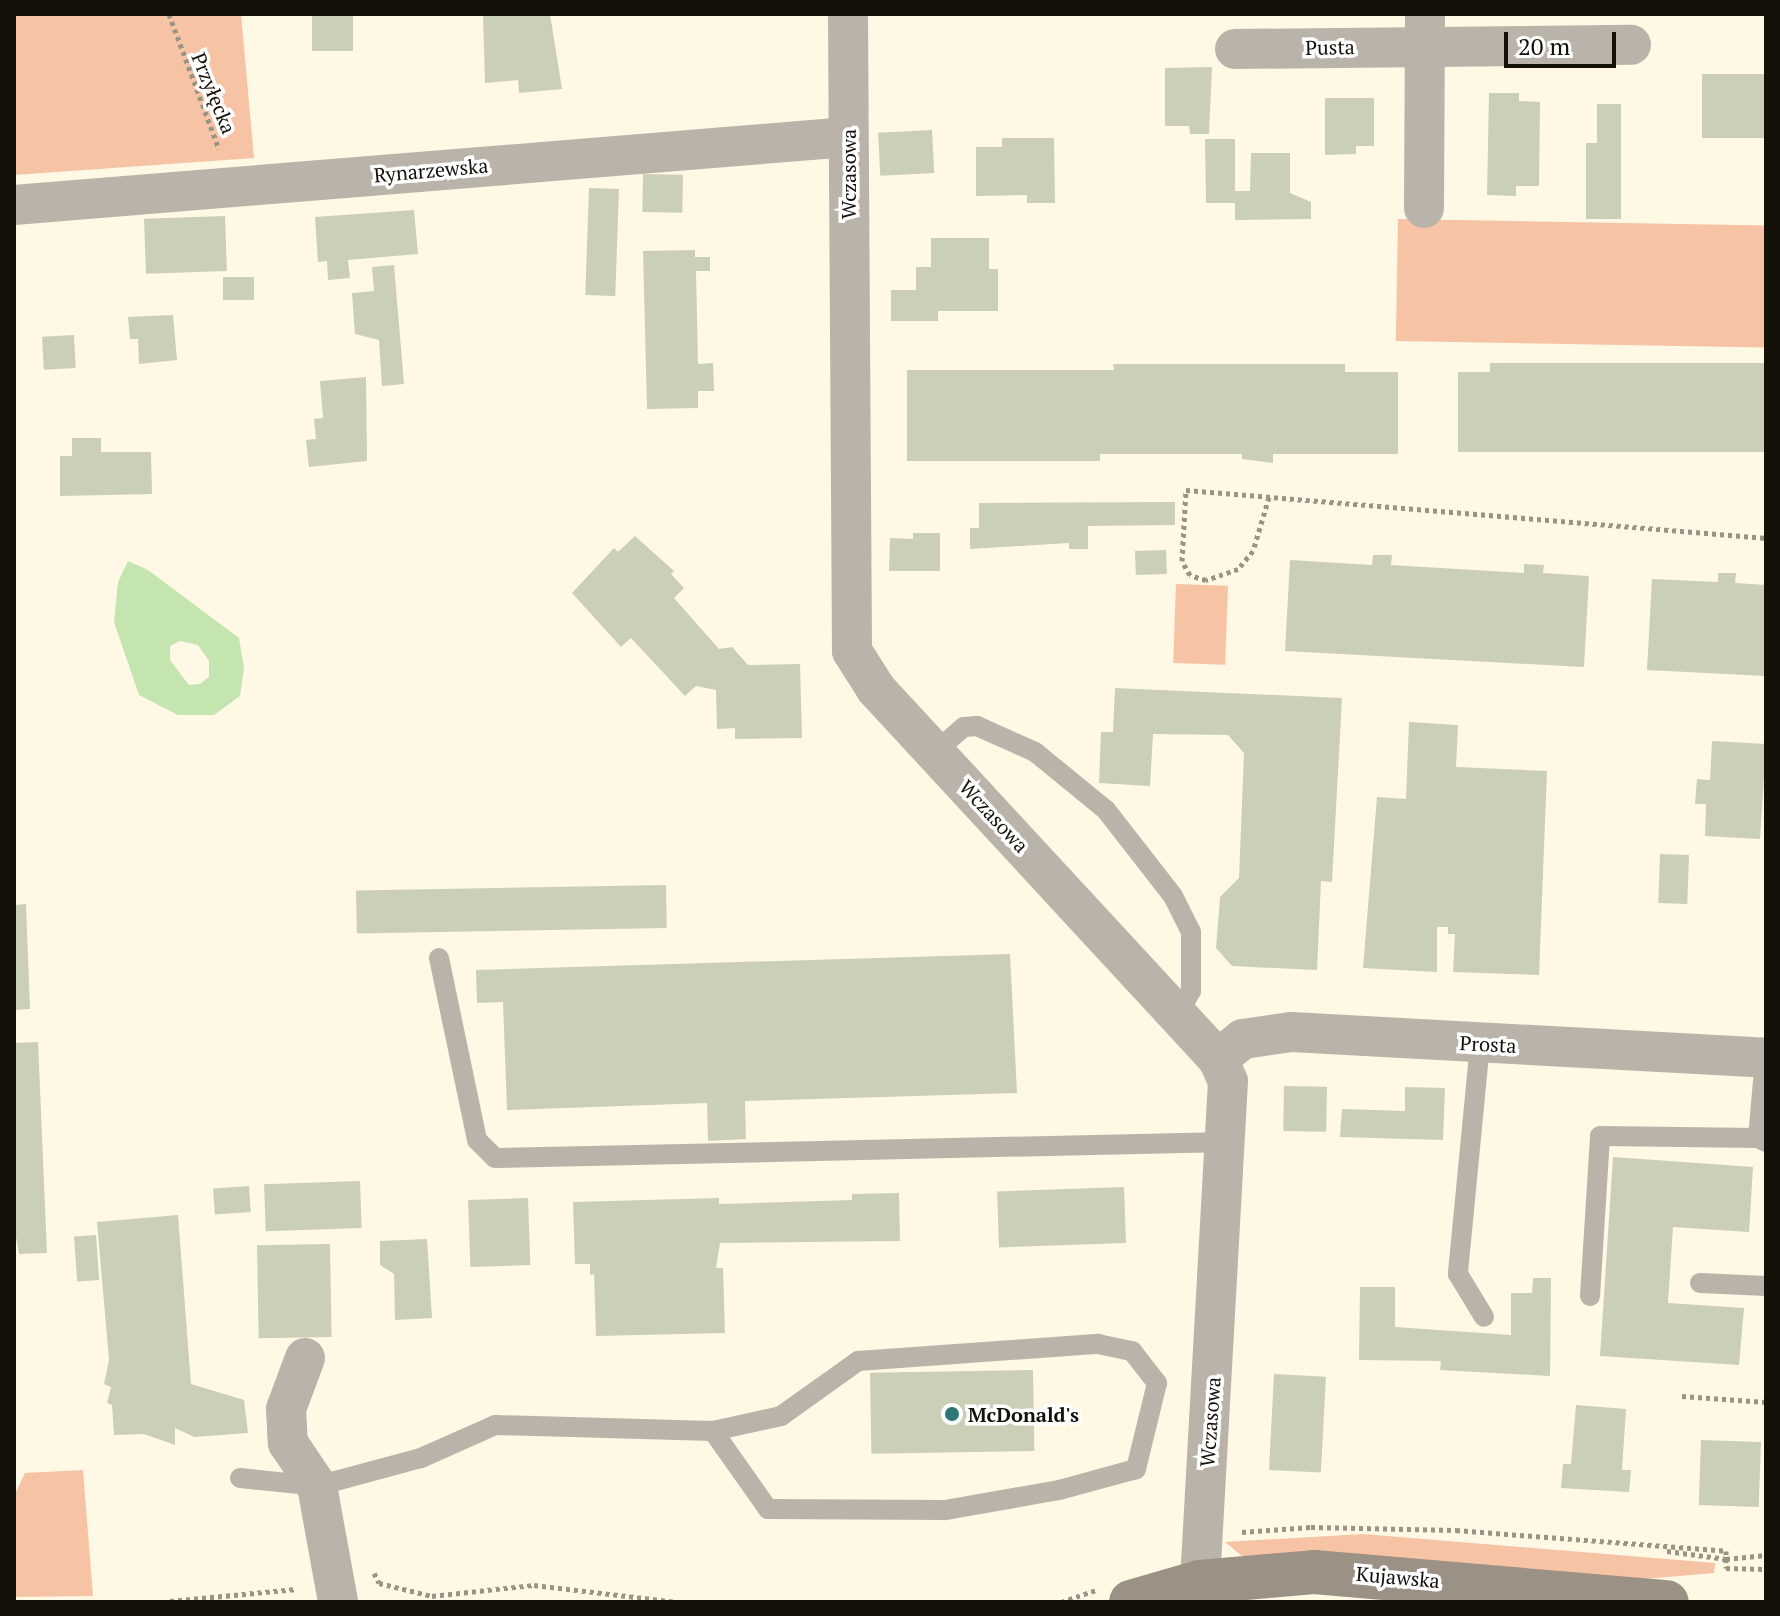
<!DOCTYPE html>
<meta charset="utf-8">
<style>
body{margin:0}
#map{position:relative;width:1780px;height:1616px;overflow:hidden;background:#fef8e5;font-family:"PT Serif",serif}
div>[style]{position:absolute}
[style*='--x']{left:calc(var(--x)*1px);top:calc(var(--y)*1px);width:calc(var(--w)*1px);rotate:calc(var(--a)*1deg)}
.green>*{inset:0;background:#f7c3a5;transform-origin:0 0}
.water>*{inset:0;background:#c4e4b0}
.building>*{inset:0;background:#cccfb7;transform-origin:0 0}
.path>*{height:5px;margin-top:-2.5px;transform-origin:0;background:repeating-linear-gradient(90deg,#999486 0 4px,transparent 0 8px)}
.lane>*{height:20px;margin:-10px;padding:0 10px;transform-origin:10px;border-radius:10px;background:#bab3aa}
.street>*{height:40px;margin:-20px;padding:0 20px;transform-origin:20px;border-radius:20px;background:#bab3aa}
.secondary>*{height:44px;margin:-22px;padding:0 22px;transform-origin:22px;border-radius:22px;background:#9b9185}
.dots>*{width:22px;height:22px;translate:-50% -50%;box-sizing:border-box;border:4px solid #fff;border-radius:50%}
span{translate:-50% -50%;white-space:nowrap;text-align:center;line-height:1.15;-webkit-text-stroke:7px #fff;paint-order:stroke}
.street-label{font-size:20px;color:#141109}
.poi-label{font-size:20px;color:#141109;font-weight:700}
.left{translate:0 -50%;text-align:left}
.frame{position:absolute;inset:0;border:16px solid #141109;pointer-events:none}
.scale{position:absolute;left:1504px;top:32px;width:112px;height:36px;box-sizing:border-box;border:4px solid #141109;border-top:0;padding-left:10px;font-size:24px;line-height:28px;white-space:nowrap;color:#141109;-webkit-text-stroke:6px #fff;paint-order:stroke}
</style>
<div id="map">
<div class="green">
<div style="clip-path:polygon(14px 14px,241px 14px,254px 158px,14px 175px)"></div>
<div style="left:1398px;top:219px;width:368px;height:122px;rotate:1deg"></div>
<div style="left:1176px;top:584px;width:52px;height:79px;rotate:2deg"></div>
<div style="clip-path:polygon(83px 1470px,93px 1596px,14px 1597px,14px 1496px,25px 1473px)"></div>
<div style="clip-path:polygon(1363px 1534px,1715px 1563px,1714px 1573px,1632px 1580px,1248px 1561px,1225px 1542px)"></div>
</div>
<div class="water">
<div style="clip-path:polygon(evenodd,128px 561px,148px 570px,239px 638px,244px 668px,240px 696px,214px 715px,178px 715px,139px 695px,114px 622px,118px 582px,128px 561px,180px 641px,198px 645px,209px 661px,209px 677px,200px 684px,189px 685px,170px 660px,170px 646px,180px 641px)"></div>
</div>
<div class="building">
<div style="left:312px;top:14px;width:41px;height:37px"></div>
<div style="clip-path:polygon(483px 14px,550px 14px,562px 89px,519px 93px,518px 80px,485px 83px)"></div>
<div style="clip-path:polygon(1212px 67px,1209px 134px,1190px 134px,1189px 126px,1165px 126px,1165px 68px)"></div>
<div style="left:1702px;top:74px;width:63px;height:64px"></div>
<div style="clip-path:polygon(1489px 93px,1519px 93px,1519px 101px,1540px 102px,1539px 186px,1516px 186px,1516px 196px,1487px 195px)"></div>
<div style="clip-path:polygon(1325px 98px,1374px 98px,1374px 146px,1356px 146px,1356px 154px,1325px 155px)"></div>
<div style="clip-path:polygon(1597px 104px,1621px 104px,1621px 219px,1586px 219px,1586px 143px,1597px 143px)"></div>
<div style="left:932px;top:130px;width:43px;height:54px;rotate:87deg"></div>
<div style="clip-path:polygon(1002px 138px,1054px 138px,1055px 203px,1027px 203px,1027px 195px,976px 196px,976px 147px,1002px 147px)"></div>
<div style="clip-path:polygon(1205px 139px,1235px 139px,1235px 191px,1250px 191px,1251px 153px,1290px 153px,1290px 193px,1311px 202px,1311px 219px,1235px 220px,1235px 203px,1206px 203px)"></div>
<div style="left:643px;top:174px;width:40px;height:38px;rotate:1deg"></div>
<div style="left:589px;top:188px;width:30px;height:107px;rotate:2deg"></div>
<div style="clip-path:polygon(414px 210px,418px 254px,348px 260px,350px 278px,328px 280px,327px 261px,318px 262px,315px 217px)"></div>
<div style="left:225px;top:216px;width:55px;height:81px;rotate:88deg"></div>
<div style="clip-path:polygon(931px 238px,989px 238px,989px 269px,998px 269px,998px 311px,938px 311px,938px 321px,891px 321px,891px 290px,916px 290px,916px 267px,931px 267px)"></div>
<div style="clip-path:polygon(695px 250px,695px 257px,710px 257px,710px 271px,696px 271px,698px 364px,713px 363px,714px 391px,698px 391px,698px 408px,647px 409px,643px 251px)"></div>
<div style="clip-path:polygon(394px 265px,404px 384px,382px 386px,379px 340px,355px 334px,352px 293px,374px 291px,372px 267px)"></div>
<div style="left:223px;top:277px;width:31px;height:23px"></div>
<div style="clip-path:polygon(173px 315px,177px 360px,139px 364px,138px 339px,130px 339px,128px 317px)"></div>
<div style="left:74px;top:335px;width:33px;height:32px;rotate:87deg"></div>
<div style="clip-path:polygon(1490px 363px,1766px 363px,1766px 452px,1458px 452px,1458px 372px,1490px 372px)"></div>
<div style="clip-path:polygon(1113px 364px,1345px 364px,1345px 372px,1398px 372px,1398px 454px,1273px 454px,1273px 463px,1242px 459px,1242px 454px,1100px 454px,1100px 461px,907px 461px,907px 370px,1114px 370px)"></div>
<div style="clip-path:polygon(366px 377px,367px 461px,309px 467px,306px 440px,316px 439px,314px 419px,323px 418px,320px 381px)"></div>
<div style="clip-path:polygon(72px 438px,101px 438px,101px 452px,151px 452px,152px 494px,60px 496px,60px 456px,72px 456px)"></div>
<div style="clip-path:polygon(1175px 502px,1175px 525px,1088px 526px,1088px 549px,1069px 549px,1069px 543px,970px 549px,970px 528px,979px 528px,979px 503px)"></div>
<div style="clip-path:polygon(913px 533px,940px 533px,940px 571px,889px 571px,890px 538px,913px 539px)"></div>
<div style="clip-path:polygon(635px 536px,674px 571px,671px 574px,684px 588px,674px 598px,719px 649px,732px 647px,748px 665px,800px 664px,802px 738px,735px 739px,735px 728px,717px 729px,716px 690px,696px 686px,685px 696px,631px 638px,621px 647px,572px 593px,614px 548px,618px 552px)"></div>
<div style="left:1166px;top:550px;width:24px;height:31px;rotate:88deg"></div>
<div style="clip-path:polygon(1373px 555px,1392px 555px,1391px 565px,1524px 573px,1524px 564px,1544px 565px,1543px 573px,1589px 576px,1584px 667px,1285px 651px,1290px 560px,1372px 565px)"></div>
<div style="clip-path:polygon(1718px 573px,1736px 573px,1735px 583px,1766px 585px,1766px 676px,1647px 670px,1652px 579px,1718px 582px)"></div>
<div style="clip-path:polygon(1115px 688px,1342px 698px,1332px 882px,1321px 881px,1317px 970px,1232px 966px,1216px 948px,1220px 897px,1239px 878px,1244px 753px,1228px 735px,1153px 734px,1150px 786px,1099px 783px,1101px 732px,1113px 732px)"></div>
<div style="clip-path:polygon(1409px 722px,1458px 725px,1456px 767px,1547px 771px,1539px 975px,1453px 972px,1455px 934px,1448px 934px,1448px 927px,1437px 927px,1437px 972px,1363px 968px,1377px 797px,1406px 799px)"></div>
<div style="clip-path:polygon(1712px 741px,1766px 744px,1760px 839px,1705px 836px,1706px 804px,1695px 804px,1697px 779px,1710px 780px)"></div>
<div style="left:1660px;top:854px;width:29px;height:49px;rotate:2deg"></div>
<div style="left:666px;top:885px;width:43px;height:310px;rotate:89deg"></div>
<div style="clip-path:polygon(26px 904px,30px 1009px,14px 1010px,14px 905px)"></div>
<div style="clip-path:polygon(1010px 954px,1017px 1093px,745px 1101px,746px 1139px,708px 1141px,707px 1103px,507px 1110px,503px 1002px,477px 1003px,476px 970px)"></div>
<div style="clip-path:polygon(38px 1042px,47px 1253px,19px 1254px,14px 1226px,14px 1043px)"></div>
<div style="left:1284px;top:1086px;width:43px;height:45px;rotate:1deg"></div>
<div style="clip-path:polygon(1405px 1087px,1445px 1088px,1443px 1140px,1340px 1137px,1342px 1109px,1405px 1111px)"></div>
<div style="clip-path:polygon(1613px 1157px,1753px 1167px,1749px 1232px,1673px 1227px,1668px 1303px,1744px 1308px,1739px 1365px,1600px 1356px)"></div>
<div style="left:360px;top:1181px;width:47px;height:96px;rotate:88deg"></div>
<div style="left:249px;top:1186px;width:26px;height:36px;rotate:86deg"></div>
<div style="left:1124px;top:1187px;width:56px;height:127px;rotate:88deg"></div>
<div style="clip-path:polygon(899px 1193px,900px 1241px,720px 1243px,716px 1268px,723px 1268px,725px 1333px,596px 1336px,594px 1274px,590px 1275px,590px 1264px,575px 1264px,573px 1202px,719px 1198px,719px 1204px,852px 1200px,852px 1194px)"></div>
<div style="left:528px;top:1198px;width:67px;height:60px;rotate:88deg"></div>
<div style="clip-path:polygon(178px 1215px,191px 1384px,244px 1400px,248px 1433px,194px 1437px,175px 1428px,175px 1445px,144px 1434px,114px 1435px,112px 1405px,107px 1403px,111px 1387px,104px 1384px,109px 1360px,97px 1222px)"></div>
<div style="left:96px;top:1235px;width:45px;height:22px;rotate:86deg"></div>
<div style="clip-path:polygon(427px 1239px,432px 1318px,395px 1320px,394px 1274px,380px 1265px,380px 1241px)"></div>
<div style="left:330px;top:1244px;width:93px;height:73px;rotate:89deg"></div>
<div style="clip-path:polygon(1533px 1278px,1551px 1278px,1550px 1376px,1440px 1370px,1441px 1361px,1359px 1360px,1360px 1287px,1395px 1287px,1395px 1327px,1511px 1335px,1511px 1293px,1532px 1293px)"></div>
<div style="left:1033px;top:1370px;width:81px;height:163px;rotate:89deg"></div>
<div style="left:1274px;top:1374px;width:52px;height:96px;rotate:3deg"></div>
<div style="clip-path:polygon(1576px 1405px,1626px 1409px,1622px 1470px,1631px 1470px,1629px 1492px,1561px 1488px,1563px 1464px,1571px 1464px)"></div>
<div style="left:1701px;top:1440px;width:60px;height:65px;rotate:2deg"></div>
</div>
<div class="path">
<div style="--x:169;--y:14;--w:144;--a:69.7"></div>
<div style="--x:1269;--y:497;--w:56;--a:106.5"></div>
<div style="--x:1253;--y:551;--w:23;--a:130"></div>
<div style="--x:1238;--y:569;--w:34;--a:161"></div>
<div style="--x:1206;--y:580;--w:17;--a:-163"></div>
<div style="--x:1190;--y:575;--w:16;--a:-120"></div>
<div style="--x:1182;--y:561;--w:71;--a:-86.8"></div>
<div style="--x:1186;--y:490;--w:582;--a:4.73"></div>
<div style="--x:1682;--y:1396;--w:84;--a:4.1"></div>
<div style="--x:1242;--y:1532;--w:69;--a:-4.1"></div>
<div style="--x:1311;--y:1527;--w:145;--a:1.2"></div>
<div style="--x:1456;--y:1530;--w:271;--a:4.4"></div>
<div style="--x:1726;--y:1551;--w:17;--a:90"></div>
<div style="--x:1726;--y:1568;--w:40;--a:1.4"></div>
<div style="--x:1667;--y:1551;--w:60;--a:7.7"></div>
<div style="--x:1726;--y:1559;--w:40;--a:-5.7"></div>
<div style="--x:374;--y:1573;--w:11;--a:63"></div>
<div style="--x:379;--y:1583;--w:55;--a:13.8"></div>
<div style="--x:432;--y:1596;--w:103;--a:-6.2"></div>
<div style="--x:534;--y:1585;--w:144;--a:6.8"></div>
<div style="--x:170;--y:1601;--w:127;--a:-5.4"></div>
<div style="--x:1061;--y:1602;--w:36;--a:-19"></div>
</div>
<div class="lane">
<div style="--x:935;--y:752;--w:38;--a:-41"></div>
<div style="--x:964;--y:727;--w:13;--a:-4"></div>
<div style="--x:977;--y:726;--w:64;--a:24.1"></div>
<div style="--x:1035;--y:752;--w:92;--a:39.2"></div>
<div style="--x:1106;--y:810;--w:109;--a:52.1"></div>
<div style="--x:1173;--y:896;--w:40;--a:63.4"></div>
<div style="--x:1191;--y:932;--w:59;--a:90"></div>
<div style="--x:1191;--y:991;--w:28;--a:120"></div>
<div style="--x:439;--y:958;--w:186;--a:78.2"></div>
<div style="--x:477;--y:1140;--w:25;--a:45"></div>
<div style="--x:495;--y:1158;--w:733;--a:-1.25"></div>
<div style="--x:1480;--y:1044;--w:231;--a:95.5"></div>
<div style="--x:1458;--y:1274;--w:50;--a:58.8"></div>
<div style="--x:1765;--y:1058;--w:80;--a:95"></div>
<div style="--x:1758;--y:1138;--w:9;--a:27"></div>
<div style="--x:1700;--y:1283;--w:66;--a:2.6"></div>
<div style="--x:1590;--y:1296;--w:160;--a:-86.4"></div>
<div style="--x:1600;--y:1136;--w:158;--a:0.7"></div>
<div style="--x:240;--y:1478;--w:77;--a:5.9"></div>
<div style="--x:317;--y:1486;--w:108;--a:-15.1"></div>
<div style="--x:421;--y:1458;--w:81;--a:-24"></div>
<div style="--x:495;--y:1425;--w:218;--a:1.6"></div>
<div style="--x:713;--y:1431;--w:70;--a:-12.4"></div>
<div style="--x:781;--y:1416;--w:95;--a:-35.5"></div>
<div style="--x:858;--y:1361;--w:241;--a:-4.1"></div>
<div style="--x:1098;--y:1344;--w:35;--a:12"></div>
<div style="--x:1132;--y:1351;--w:41;--a:52"></div>
<div style="--x:1157;--y:1383;--w:89;--a:103.7"></div>
<div style="--x:1136;--y:1469;--w:80;--a:164.7"></div>
<div style="--x:1059;--y:1490;--w:116;--a:170"></div>
<div style="--x:945;--y:1510;--w:177;--a:-179.7"></div>
<div style="--x:768;--y:1509;--w:95;--a:-125.2"></div>
</div>
<div class="street">
<div style="--x:848;--y:14;--w:637;--a:89.64"></div>
<div style="--x:852;--y:651;--w:45;--a:57.7"></div>
<div style="--x:876;--y:689;--w:504;--a:47.25"></div>
<div style="--x:1218;--y:1059;--w:24;--a:66"></div>
<div style="--x:1228;--y:1081;--w:502;--a:93.2"></div>
<div style="--x:1235;--y:49;--w:396;--a:-0.6"></div>
<div style="--x:14;--y:205;--w:837;--a:-4.66"></div>
<div style="--x:1424;--y:208;--w:194;--a:-89.7"></div>
<div style="--x:1218;--y:1059;--w:32;--a:-39"></div>
<div style="--x:1243;--y:1039;--w:49;--a:-8.3"></div>
<div style="--x:1291;--y:1032;--w:476;--a:3.1"></div>
<div style="--x:305;--y:1358;--w:54;--a:110.4"></div>
<div style="--x:286;--y:1409;--w:34;--a:87"></div>
<div style="--x:288;--y:1443;--w:52;--a:56"></div>
<div style="--x:317;--y:1486;--w:118;--a:79.7"></div>
</div>
<div class="secondary">
<div style="--x:1131;--y:1602;--w:72;--a:-16.2"></div>
<div style="--x:1200;--y:1582;--w:114;--a:-5"></div>
<div style="--x:1314;--y:1572;--w:354;--a:4.9"></div>
</div>
<div class="dots">
<div style="left:952px;top:1414px;background:#2c7677"></div>
</div>
<div class="street-label">
<span style="left:1330px;top:47px;rotate:-1deg">Pusta</span>
<span style="left:214px;top:93px;rotate:68deg">Przyłęcka</span>
<span style="left:431px;top:170px;rotate:-5deg">Rynarzewska</span>
<span style="left:848px;top:174px;rotate:-90deg">Wczasowa</span>
<span style="left:994px;top:816px;rotate:47deg">Wczasowa</span>
<span style="left:1488px;top:1044px;rotate:3deg">Prosta</span>
<span style="left:1210px;top:1422px;rotate:-86deg">Wczasowa</span>
<span style="left:1398px;top:1577px;rotate:5deg">Kujawska</span>
</div>
<div class="poi-label">
<span class="left" style="left:968px;top:1414px">McDonald's</span>
</div>
<div class="frame"></div>
<div class="scale">20 m</div>
</div>
